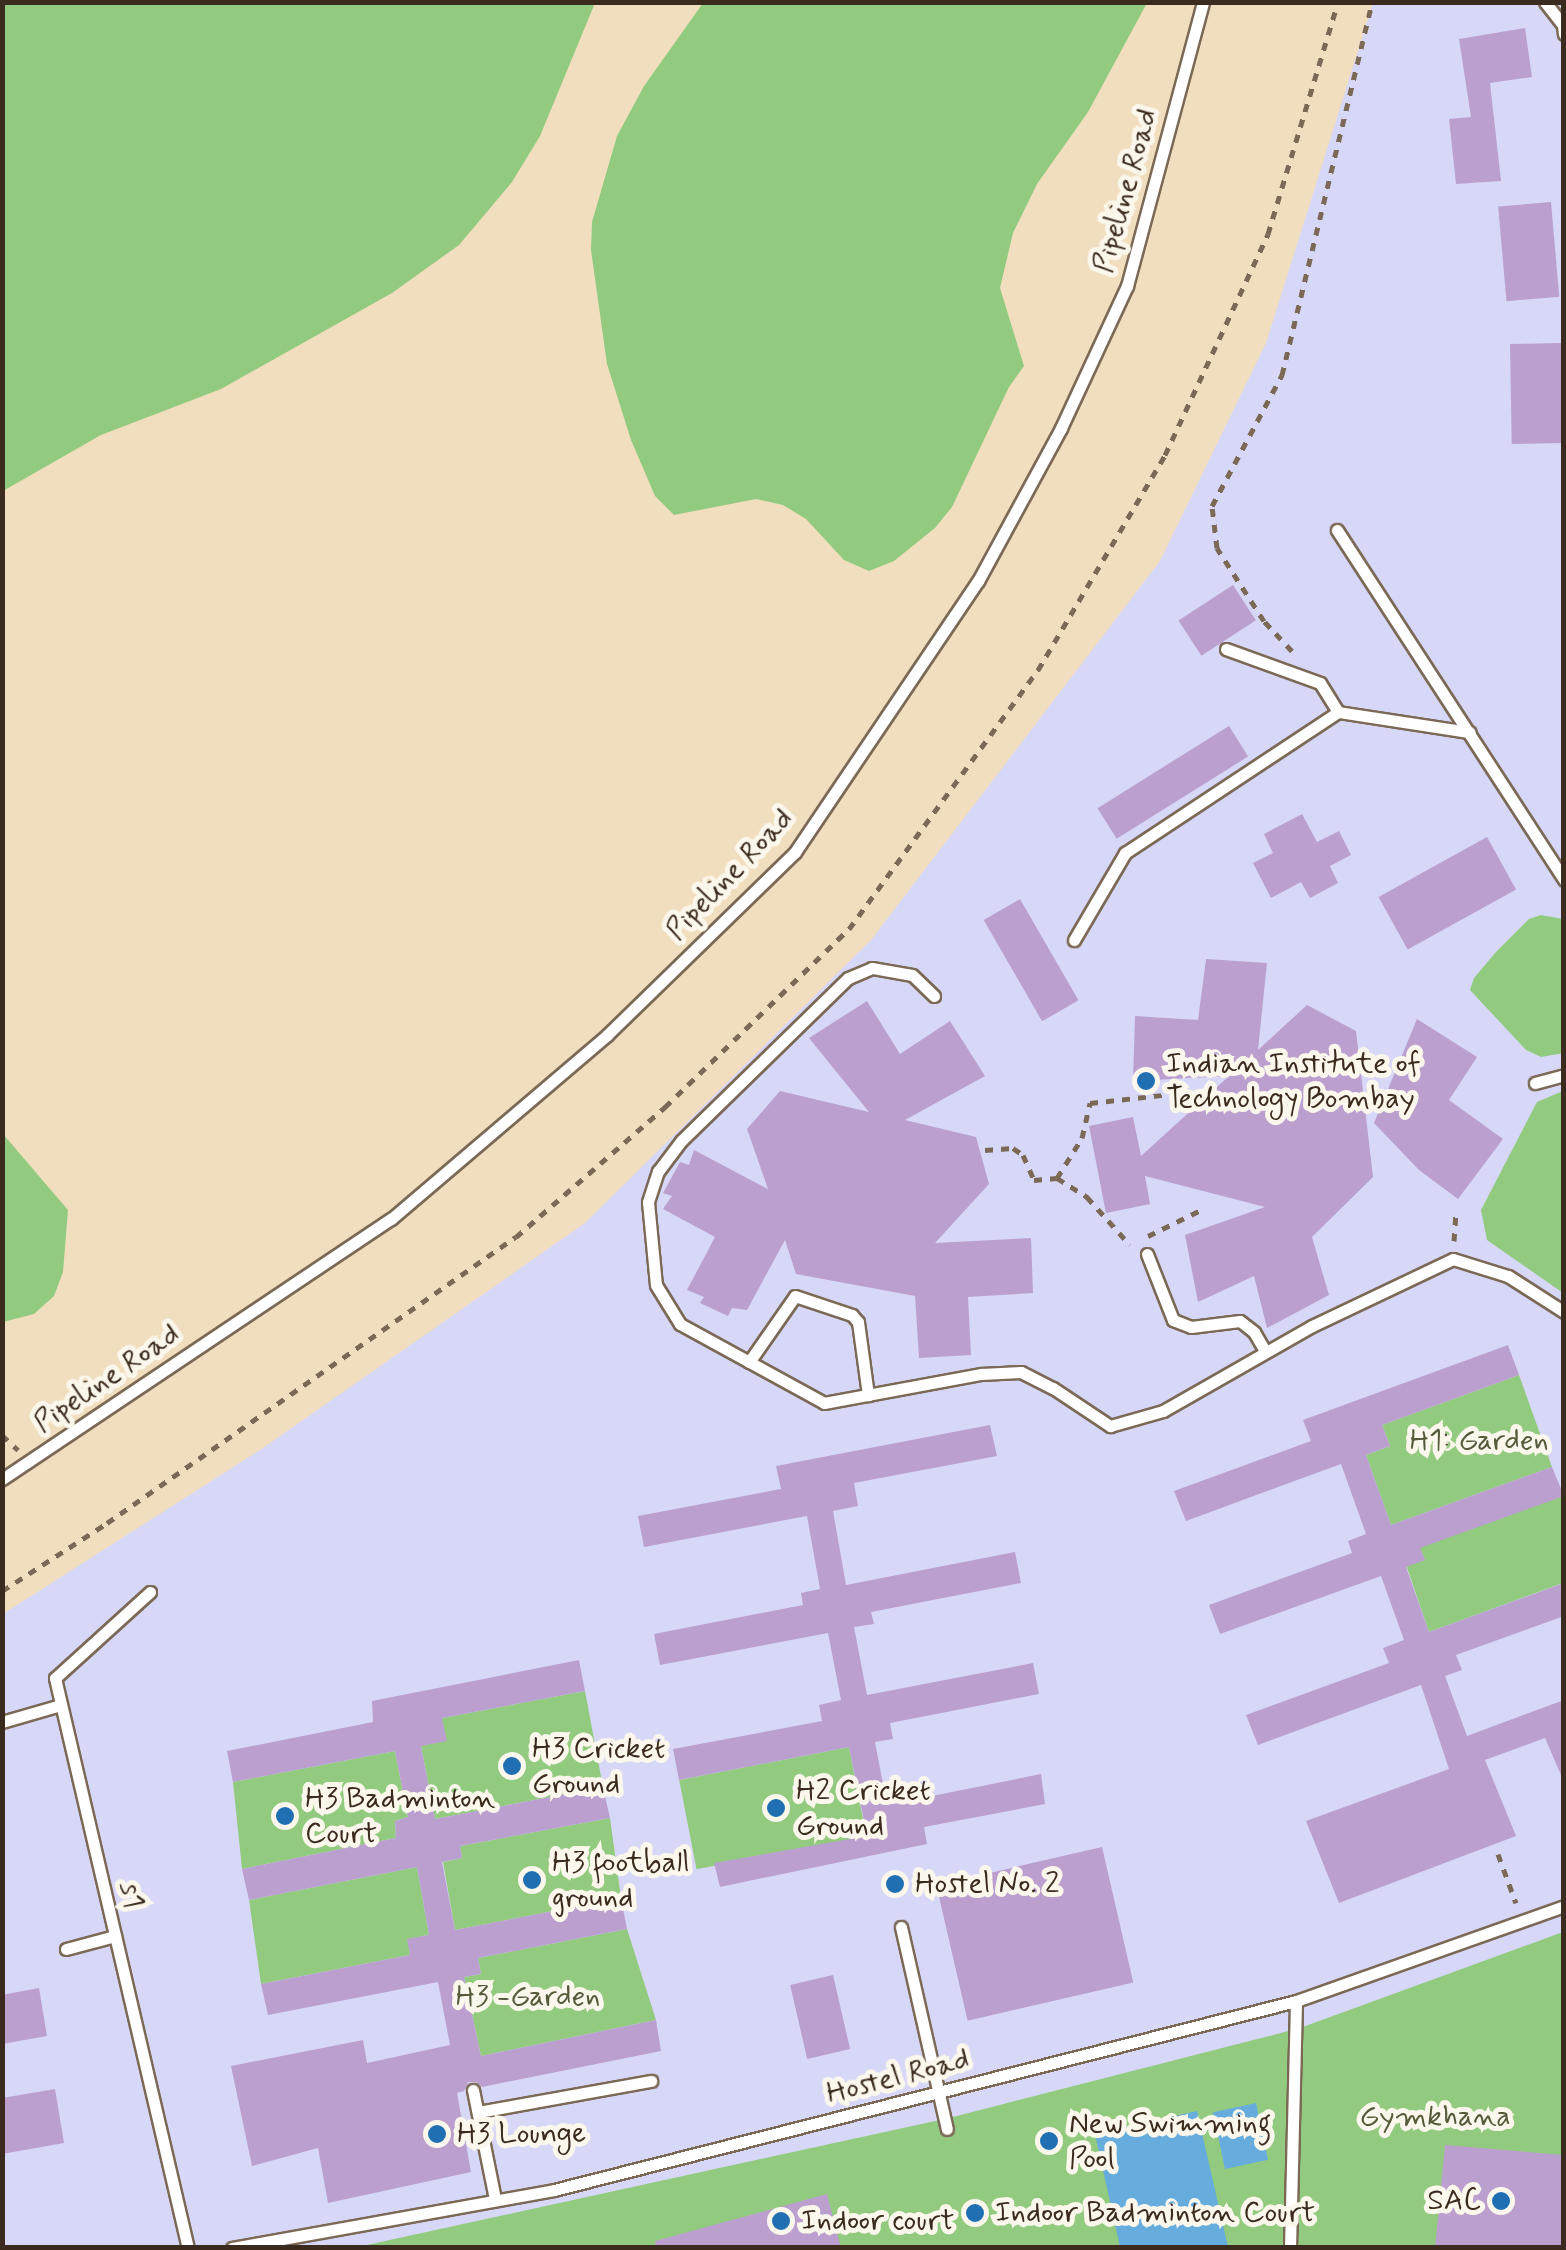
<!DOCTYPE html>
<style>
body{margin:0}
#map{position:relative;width:1566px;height:2250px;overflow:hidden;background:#f1debf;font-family:Mynerve,sans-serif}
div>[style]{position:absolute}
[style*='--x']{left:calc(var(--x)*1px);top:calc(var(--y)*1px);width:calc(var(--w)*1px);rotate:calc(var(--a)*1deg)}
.built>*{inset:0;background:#d7d7f8}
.green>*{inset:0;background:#92cb7f;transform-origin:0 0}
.water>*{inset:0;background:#66addd;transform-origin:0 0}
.building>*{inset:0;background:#bba0cf;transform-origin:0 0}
.path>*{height:5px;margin-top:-2.5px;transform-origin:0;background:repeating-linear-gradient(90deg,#7b6956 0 8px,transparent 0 16px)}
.roads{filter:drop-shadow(2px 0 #7b6956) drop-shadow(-2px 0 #7b6956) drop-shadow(0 2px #7b6956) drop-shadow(0 -2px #7b6956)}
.service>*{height:11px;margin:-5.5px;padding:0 5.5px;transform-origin:5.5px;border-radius:5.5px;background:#fff}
.dots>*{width:28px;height:28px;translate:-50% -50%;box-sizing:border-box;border:5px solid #fbf7ec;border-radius:50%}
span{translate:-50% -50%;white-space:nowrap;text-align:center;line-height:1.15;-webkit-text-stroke:10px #fbf7ec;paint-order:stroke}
.street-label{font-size:30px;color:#3b2a1e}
.poi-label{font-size:30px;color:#3b2a1e}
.left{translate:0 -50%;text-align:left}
.right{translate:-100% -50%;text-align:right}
.park-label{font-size:30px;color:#555a3b}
.frame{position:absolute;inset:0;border:5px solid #3b2a1e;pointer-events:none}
</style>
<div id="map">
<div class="built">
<div style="clip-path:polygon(1373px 3px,1563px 3px,1563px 2247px,3px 2248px,3px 1614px,260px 1450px,585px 1223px,871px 940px,1160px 561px,1266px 343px)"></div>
</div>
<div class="green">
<div style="clip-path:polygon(3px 2px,595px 2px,595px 3px,540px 136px,512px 182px,459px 245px,392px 293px,221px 389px,101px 435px,3px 491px)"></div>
<div style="clip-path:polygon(703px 3px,1147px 3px,1088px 112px,1037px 184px,1013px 233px,1000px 288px,1024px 366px,1009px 387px,952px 507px,935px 528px,894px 561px,869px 571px,844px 560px,806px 519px,783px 505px,756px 499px,674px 515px,655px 496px,631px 440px,607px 364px,591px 250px,592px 222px,617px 136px,644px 86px)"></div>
<div style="clip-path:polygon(1541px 915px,1563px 919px,1564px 1053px,1541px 1057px,1526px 1050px,1470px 990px,1474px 978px,1496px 952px,1529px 919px)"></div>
<div style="clip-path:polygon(1563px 1091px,1563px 1293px,1487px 1240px,1481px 1210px,1537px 1102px)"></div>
<div style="clip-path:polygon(3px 1134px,68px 1210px,63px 1272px,54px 1296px,34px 1314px,3px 1322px)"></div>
<div style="clip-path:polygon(1519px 1375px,1552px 1467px,1391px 1525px,1366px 1455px,1390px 1446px,1382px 1425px)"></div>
<div style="clip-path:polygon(1563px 1496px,1563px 1583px,1429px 1632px,1402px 1553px)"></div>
<div style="clip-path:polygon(585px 1691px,603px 1787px,435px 1819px,421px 1746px,442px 1718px)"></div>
<div style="left:849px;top:1747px;width:91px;height:173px;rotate:79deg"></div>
<div style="clip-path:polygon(395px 1751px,408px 1817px,395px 1821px,396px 1838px,242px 1869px,233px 1782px)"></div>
<div style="clip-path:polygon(610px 1818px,621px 1898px,455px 1930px,443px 1862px,462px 1858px,460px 1846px)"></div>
<div style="clip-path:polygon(417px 1867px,429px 1935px,408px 1939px,410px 1955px,261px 1984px,249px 1900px)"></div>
<div style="clip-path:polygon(627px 1929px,656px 2020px,481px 2056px,464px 1977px,481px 1974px,478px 1958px)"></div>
<div style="clip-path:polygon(1563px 1932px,1563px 2247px,353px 2248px,949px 2118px,1300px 2028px)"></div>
</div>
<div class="water">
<div style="left:1256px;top:2103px;width:58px;height:44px;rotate:78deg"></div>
<div style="clip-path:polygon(1197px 2111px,1228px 2247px,1120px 2247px,1095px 2134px)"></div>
</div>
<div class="building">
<div style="clip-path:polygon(1525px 28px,1532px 77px,1490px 83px,1501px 181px,1456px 184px,1449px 119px,1471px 117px,1459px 39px)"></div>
<div style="left:1551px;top:202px;width:95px;height:53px;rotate:85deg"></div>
<div style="left:1562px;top:343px;width:100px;height:52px;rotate:89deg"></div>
<div style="left:1233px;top:585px;width:42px;height:65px;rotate:57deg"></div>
<div style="left:1229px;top:726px;width:36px;height:155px;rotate:58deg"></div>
<div style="clip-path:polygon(1302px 814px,1317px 842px,1339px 831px,1351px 855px,1330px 866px,1338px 883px,1310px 898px,1301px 882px,1271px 898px,1253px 863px,1273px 853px,1264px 834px)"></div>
<div style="left:1487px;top:837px;width:60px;height:124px;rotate:61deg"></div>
<div style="left:1020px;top:899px;width:117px;height:42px;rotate:60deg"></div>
<div style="clip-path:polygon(1206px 959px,1267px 963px,1258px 1050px,1307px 1005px,1356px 1031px,1373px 1177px,1312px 1237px,1329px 1295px,1267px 1328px,1254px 1276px,1198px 1302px,1185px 1235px,1265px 1207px,1145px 1176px,1150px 1204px,1106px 1213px,1089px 1126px,1133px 1117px,1141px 1156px,1229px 1076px,1133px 1081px,1135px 1016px,1198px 1020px)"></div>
<div style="clip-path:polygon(867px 1001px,900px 1054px,950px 1021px,985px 1076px,905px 1120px,976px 1137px,989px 1184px,935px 1243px,1031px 1238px,1033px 1293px,968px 1297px,971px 1355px,919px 1358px,915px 1296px,796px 1274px,785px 1240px,747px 1310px,732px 1308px,728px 1316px,700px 1303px,704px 1297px,687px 1290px,715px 1237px,663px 1209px,672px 1196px,663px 1193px,680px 1162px,689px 1165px,694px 1150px,768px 1189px,747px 1129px,780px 1091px,869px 1112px,809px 1038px)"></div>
<div style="clip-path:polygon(1417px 1019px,1477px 1057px,1449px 1100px,1503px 1139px,1458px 1199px,1419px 1170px,1374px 1123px)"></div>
<div style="clip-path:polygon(1508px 1345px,1519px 1375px,1382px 1425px,1390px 1446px,1366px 1455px,1391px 1525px,1552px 1467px,1564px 1496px,1420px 1548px,1425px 1560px,1406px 1567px,1429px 1632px,1564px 1583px,1564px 1616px,1456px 1655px,1462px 1670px,1445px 1676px,1467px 1736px,1564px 1700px,1564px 1782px,1545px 1738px,1485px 1760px,1516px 1836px,1339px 1903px,1306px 1821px,1449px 1769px,1421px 1685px,1258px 1745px,1246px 1715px,1389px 1663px,1383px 1648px,1404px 1640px,1381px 1576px,1220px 1634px,1209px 1605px,1352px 1553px,1348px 1541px,1366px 1534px,1341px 1464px,1186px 1521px,1174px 1491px,1311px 1441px,1303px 1420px)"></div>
<div style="clip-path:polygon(990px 1425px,997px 1456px,854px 1483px,858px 1506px,833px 1511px,846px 1585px,1015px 1552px,1021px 1583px,871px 1612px,874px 1624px,854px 1627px,867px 1695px,1033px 1663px,1039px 1694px,890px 1723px,893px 1739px,875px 1742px,887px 1805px,1041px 1774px,1045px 1804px,924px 1827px,927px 1844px,720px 1887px,714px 1863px,867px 1836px,849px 1747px,679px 1780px,673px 1749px,822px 1721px,819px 1705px,841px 1700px,828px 1633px,660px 1665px,654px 1634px,803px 1605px,801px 1593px,820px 1589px,807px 1516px,644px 1547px,638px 1516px,781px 1489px,776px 1466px)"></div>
<div style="clip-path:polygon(579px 1660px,585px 1691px,442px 1718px,447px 1741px,421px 1746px,435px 1819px,603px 1787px,610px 1818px,460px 1846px,462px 1858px,442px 1862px,455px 1930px,621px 1898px,627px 1929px,478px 1958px,481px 1974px,464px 1977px,481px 2056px,656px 2020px,661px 2051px,482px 2087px,477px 2082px,468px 2082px,464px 2091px,457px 2093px,471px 2172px,328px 2203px,318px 2148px,252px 2166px,231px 2066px,363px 2040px,367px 2063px,450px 2045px,438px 1982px,268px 2015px,261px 1984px,410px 1955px,407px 1939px,429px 1935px,417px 1867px,249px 1900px,242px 1869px,396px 1838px,395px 1821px,408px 1817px,395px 1751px,233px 1782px,227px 1751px,373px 1722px,372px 1701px)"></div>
<div style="left:1102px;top:1847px;width:139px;height:170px;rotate:77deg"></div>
<div style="left:833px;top:1975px;width:76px;height:44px;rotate:77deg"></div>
<div style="clip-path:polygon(39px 1988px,47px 2036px,2px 2044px,2px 1995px)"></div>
<div style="clip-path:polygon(55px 2089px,64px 2143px,2px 2154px,2px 2098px)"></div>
<div style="clip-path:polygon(1445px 2145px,1564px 2155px,1564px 2248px,1435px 2248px)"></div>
<div style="clip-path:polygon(827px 2194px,841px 2248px,656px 2248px,655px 2241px)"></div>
</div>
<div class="path">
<div style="--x:1292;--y:651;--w:41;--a:-133"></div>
<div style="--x:1264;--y:621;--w:87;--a:-122.8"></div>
<div style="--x:1217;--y:548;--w:42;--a:-96.8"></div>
<div style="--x:1212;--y:506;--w:149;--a:-61.9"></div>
<div style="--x:1282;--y:375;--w:384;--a:-76.4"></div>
<div style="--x:985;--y:1150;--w:28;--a:-4"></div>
<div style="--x:1013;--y:1148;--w:12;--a:35"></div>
<div style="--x:1023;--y:1155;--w:27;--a:66"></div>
<div style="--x:1034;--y:1180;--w:23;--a:-5"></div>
<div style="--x:1057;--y:1178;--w:36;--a:32"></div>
<div style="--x:1087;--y:1197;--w:64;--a:48.1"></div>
<div style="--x:1057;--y:1178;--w:47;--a:-58"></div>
<div style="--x:1082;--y:1138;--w:36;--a:-77"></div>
<div style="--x:1090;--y:1103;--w:81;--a:-6.3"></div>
<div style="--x:1148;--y:1236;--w:64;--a:-26.2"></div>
<div style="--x:1454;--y:1241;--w:27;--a:-86"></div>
<div style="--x:2;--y:1435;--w:22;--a:43"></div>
<div style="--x:2;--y:1591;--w:125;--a:-32.9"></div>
<div style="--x:107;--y:1523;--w:499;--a:-35"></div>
<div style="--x:516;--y:1237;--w:198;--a:-41.1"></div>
<div style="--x:665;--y:1107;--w:256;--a:-44.1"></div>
<div style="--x:849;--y:929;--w:321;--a:-53.9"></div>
<div style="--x:1038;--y:670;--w:250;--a:-59.4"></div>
<div style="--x:1165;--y:455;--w:244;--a:-65"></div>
<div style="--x:1268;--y:234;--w:242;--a:-73.2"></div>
<div style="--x:1498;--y:1854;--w:52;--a:69.8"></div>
</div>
<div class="roads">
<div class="service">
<div style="--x:1545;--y:2;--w:29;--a:52"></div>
<div style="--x:1563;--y:25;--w:9;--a:84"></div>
<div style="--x:1337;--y:530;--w:417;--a:57"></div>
<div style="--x:1226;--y:649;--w:100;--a:19.9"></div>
<div style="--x:1320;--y:683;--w:34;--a:58"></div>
<div style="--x:1338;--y:712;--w:133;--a:8.7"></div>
<div style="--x:1074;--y:940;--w:101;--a:-59.6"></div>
<div style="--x:1125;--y:853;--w:255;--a:-33.5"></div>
<div style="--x:934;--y:996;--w:30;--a:-136"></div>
<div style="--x:912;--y:975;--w:41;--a:-170.1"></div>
<div style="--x:872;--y:968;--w:26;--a:157"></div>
<div style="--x:848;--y:978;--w:233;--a:135.7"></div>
<div style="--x:681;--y:1141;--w:38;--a:127"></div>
<div style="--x:658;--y:1171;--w:33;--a:108"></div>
<div style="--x:648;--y:1202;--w:83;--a:84.5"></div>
<div style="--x:656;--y:1285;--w:46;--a:58.4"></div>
<div style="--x:680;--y:1324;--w:164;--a:28.7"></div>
<div style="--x:824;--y:1403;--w:160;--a:-10.5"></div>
<div style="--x:981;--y:1374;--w:40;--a:-2.9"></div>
<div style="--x:1021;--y:1372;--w:36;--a:27"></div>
<div style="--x:1053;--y:1388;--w:69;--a:33.7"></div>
<div style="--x:1110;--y:1426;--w:55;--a:-15.8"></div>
<div style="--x:1163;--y:1411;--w:172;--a:-29.7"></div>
<div style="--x:1312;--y:1326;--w:156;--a:-25.4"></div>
<div style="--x:1453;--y:1259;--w:58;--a:17.2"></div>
<div style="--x:1508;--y:1276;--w:67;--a:32.7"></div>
<div style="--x:1535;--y:1083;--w:30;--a:-15"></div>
<div style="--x:1147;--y:1254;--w:71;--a:68.5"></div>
<div style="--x:1173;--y:1320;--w:19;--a:21"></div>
<div style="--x:1191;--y:1327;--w:49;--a:-7"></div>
<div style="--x:1240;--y:1321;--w:18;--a:38"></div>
<div style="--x:1254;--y:1332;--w:22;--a:60"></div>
<div style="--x:749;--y:1362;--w:80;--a:-55.1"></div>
<div style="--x:795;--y:1296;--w:60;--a:18.4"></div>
<div style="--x:852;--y:1315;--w:9;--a:49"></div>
<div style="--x:858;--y:1322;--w:74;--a:82.2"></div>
<div style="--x:2;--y:1479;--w:468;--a:-33.8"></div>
<div style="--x:391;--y:1219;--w:284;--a:-40.4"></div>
<div style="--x:607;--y:1035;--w:262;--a:-44.2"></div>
<div style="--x:795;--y:852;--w:327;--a:-56"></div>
<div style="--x:978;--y:581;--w:174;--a:-61.5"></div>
<div style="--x:1061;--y:428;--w:157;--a:-65.1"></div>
<div style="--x:1127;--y:286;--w:294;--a:-75"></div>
<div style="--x:150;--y:1592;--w:128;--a:137.8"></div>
<div style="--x:55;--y:1678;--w:585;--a:76.87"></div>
<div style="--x:2;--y:1722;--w:61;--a:-16.1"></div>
<div style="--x:901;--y:1927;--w:207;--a:77.2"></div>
<div style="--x:66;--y:1949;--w:51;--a:-14.9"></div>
<div style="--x:473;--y:2090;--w:111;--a:78.6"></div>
<div style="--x:478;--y:2112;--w:176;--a:-10.2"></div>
<div style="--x:232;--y:2248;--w:327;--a:-10.2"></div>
<div style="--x:554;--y:2190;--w:766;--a:-14.29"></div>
<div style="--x:1296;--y:2001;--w:284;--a:-19.5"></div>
<div style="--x:1290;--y:2248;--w:247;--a:-88.6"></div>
</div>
</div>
<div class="dots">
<div style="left:1146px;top:1081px;background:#1f6fb2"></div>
<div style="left:512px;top:1766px;background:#1f6fb2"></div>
<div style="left:776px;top:1808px;background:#1f6fb2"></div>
<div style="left:285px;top:1816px;background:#1f6fb2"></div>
<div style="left:532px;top:1880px;background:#1f6fb2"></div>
<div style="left:895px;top:1884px;background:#1f6fb2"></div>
<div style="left:437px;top:2134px;background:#1f6fb2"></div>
<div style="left:1049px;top:2141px;background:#1f6fb2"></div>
<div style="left:1501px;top:2201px;background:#1f6fb2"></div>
<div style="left:975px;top:2213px;background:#1f6fb2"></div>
<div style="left:781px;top:2221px;background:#1f6fb2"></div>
</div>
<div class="street-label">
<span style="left:1126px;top:191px;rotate:-74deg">Pipeline Road</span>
<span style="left:730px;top:875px;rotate:-46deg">Pipeline Road</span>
<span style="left:107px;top:1379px;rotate:-34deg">Pipeline Road</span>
<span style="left:131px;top:1895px;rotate:77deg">s1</span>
<span style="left:898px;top:2077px;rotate:-14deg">Hostel Road</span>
</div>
<div class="poi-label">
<span class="left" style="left:1166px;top:1081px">Indian Institute of<br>Technology Bombay</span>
<span class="left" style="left:532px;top:1766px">H3 Cricket<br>Ground</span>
<span class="left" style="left:796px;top:1808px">H2 Cricket<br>Ground</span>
<span class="left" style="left:305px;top:1816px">H3 Badminton<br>Court</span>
<span class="left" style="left:552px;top:1880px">H3 football<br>ground</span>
<span class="left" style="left:915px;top:1884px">Hostel No. 2</span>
<span class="left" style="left:1069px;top:2141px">New Swimming<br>Pool</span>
<span class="left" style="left:457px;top:2134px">H3 Lounge</span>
<span class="right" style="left:1481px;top:2201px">SAC</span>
<span class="left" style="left:995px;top:2213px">Indoor Badminton Court</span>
<span class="left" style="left:801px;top:2221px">Indoor court</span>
</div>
<div class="park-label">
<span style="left:1479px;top:1441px">H1: Garden</span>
<span style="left:528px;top:1997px">H3 -Garden</span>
<span style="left:1435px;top:2117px">Gymkhana</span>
</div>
<div class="frame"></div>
</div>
